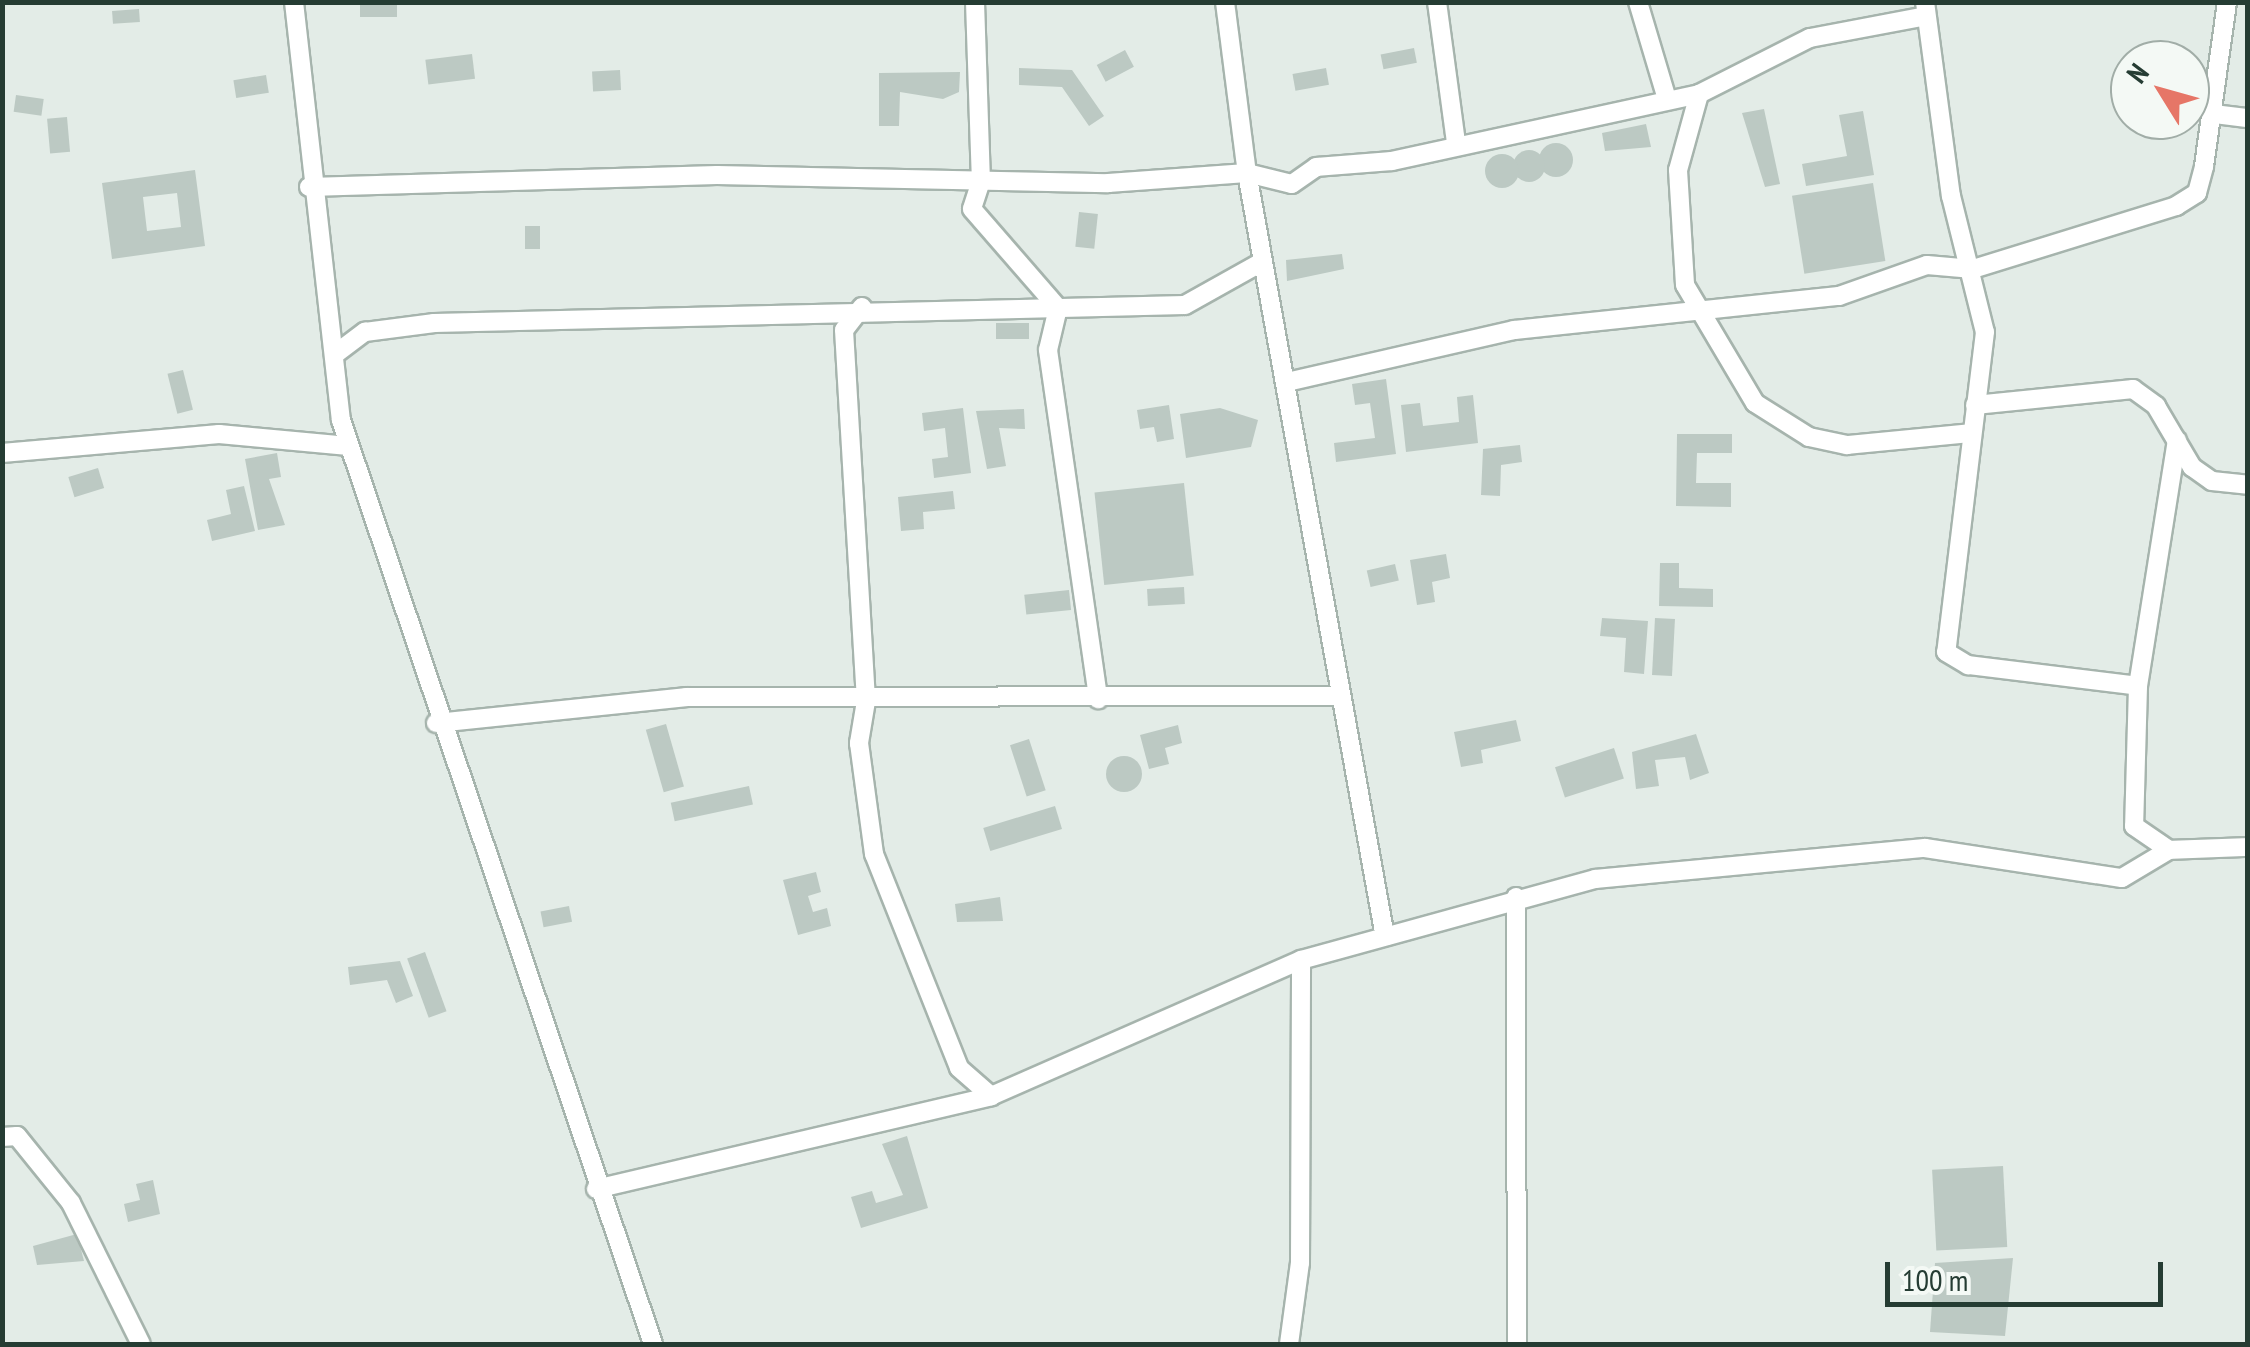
<!DOCTYPE html>
<style>
body{margin:0}
#map{position:relative;width:2250px;height:1347px;overflow:hidden;background:#e3ece7;font-family:"PT Sans Narrow",sans-serif}
div>[style]{position:absolute}
[style*='--x']{left:calc(var(--x)*1px);top:calc(var(--y)*1px);width:calc(var(--w)*1px);rotate:calc(var(--a)*1deg)}
.building>*{inset:0;background:#bcc9c3;transform-origin:0 0}
.round{border-radius:50%}
.roads{filter:drop-shadow(2px 0 #a6b4ad) drop-shadow(-2px 0 #a6b4ad) drop-shadow(0 2px #a6b4ad) drop-shadow(0 -2px #a6b4ad)}
.minor>*{height:18px;margin:-9px;padding:0 9px;transform-origin:9px;border-radius:9px;background:#fff}
span{translate:-50% -50%;white-space:nowrap;text-align:center;line-height:1.15;-webkit-text-stroke:8px #f4f9f5;paint-order:stroke}
.frame{position:absolute;inset:0;border:5px solid #253c33;pointer-events:none}
.north{position:absolute;left:2110px;top:40px;width:100px;height:100px;box-sizing:border-box;background:#f4f9f5;border:2px solid #a1ada7;border-radius:50%;rotate:307deg;font-size:28px;font-weight:700;line-height:40px;text-align:center;color:#253c33}
.north::after{content:'';display:block;margin:auto;width:35px;height:45px;background:#e67667;clip-path:polygon(50% 0,100% 100%,50% 72%,0 100%)}
.scale{position:absolute;left:1885px;top:1262px;width:278px;height:45px;box-sizing:border-box;border:5px solid #253c33;border-top:0;padding-left:12px;font-size:30px;line-height:35px;white-space:nowrap;color:#253c33;-webkit-text-stroke:8px #f4f9f5;paint-order:stroke}
</style>
<div id="map">
<div class="building">
<div style="left:360px;top:2px;width:37px;height:15px"></div>
<div style="left:139px;top:9px;width:13px;height:27px;rotate:86deg"></div>
<div style="left:1414px;top:48px;width:15px;height:34px;rotate:79deg"></div>
<div style="left:1125px;top:50px;width:19px;height:32px;rotate:62deg"></div>
<div style="left:472px;top:54px;width:25px;height:47px;rotate:83deg"></div>
<div style="clip-path:polygon(1019px 68px,1072px 70px,1104px 116px,1089px 126px,1062px 87px,1019px 85px)"></div>
<div style="left:1326px;top:68px;width:17px;height:34px;rotate:80deg"></div>
<div style="left:620px;top:70px;width:20px;height:28px;rotate:87deg"></div>
<div style="clip-path:polygon(960px 72px,959px 92px,943px 99px,900px 92px,899px 126px,879px 126px,879px 73px)"></div>
<div style="left:266px;top:75px;width:18px;height:33px;rotate:81deg"></div>
<div style="left:16px;top:95px;width:28px;height:17px;rotate:8deg"></div>
<div style="clip-path:polygon(1764px 109px,1780px 184px,1765px 187px,1742px 113px)"></div>
<div style="clip-path:polygon(1863px 111px,1874px 175px,1806px 186px,1802px 164px,1847px 156px,1839px 115px)"></div>
<div style="left:67px;top:117px;width:35px;height:20px;rotate:85deg"></div>
<div style="clip-path:polygon(1646px 124px,1651px 147px,1605px 151px,1602px 133px)"></div>
<div class="round" style="left:1539px;top:143px;width:34px;height:34px"></div>
<div class="round" style="left:1513px;top:150px;width:32px;height:32px"></div>
<div class="round" style="left:1485px;top:154px;width:34px;height:34px"></div>
<div style="clip-path:polygon(evenodd,195px 170px,205px 246px,112px 259px,102px 183px,195px 170px,177px 193px,181px 227px,147px 231px,143px 197px,177px 193px)"></div>
<div style="left:1873px;top:183px;width:79px;height:82px;rotate:81deg"></div>
<div style="left:1079px;top:212px;width:19px;height:35px;rotate:6deg"></div>
<div style="left:525px;top:226px;width:15px;height:23px"></div>
<div style="clip-path:polygon(1342px 254px,1344px 269px,1287px 281px,1286px 260px)"></div>
<div style="left:1029px;top:323px;width:16px;height:33px;rotate:90deg"></div>
<div style="left:183px;top:370px;width:41px;height:16px;rotate:76deg"></div>
<div style="clip-path:polygon(1386px 379px,1396px 454px,1336px 462px,1334px 443px,1375px 438px,1370px 403px,1355px 405px,1352px 384px)"></div>
<div style="clip-path:polygon(1473px 395px,1478px 443px,1406px 452px,1401px 405px,1420px 403px,1423px 426px,1459px 422px,1457px 397px)"></div>
<div style="clip-path:polygon(1169px 405px,1174px 439px,1157px 442px,1154px 427px,1140px 429px,1137px 410px)"></div>
<div style="clip-path:polygon(963px 408px,971px 473px,934px 478px,932px 459px,948px 457px,945px 428px,924px 431px,922px 413px)"></div>
<div style="clip-path:polygon(1220px 408px,1258px 420px,1251px 447px,1186px 458px,1180px 414px)"></div>
<div style="clip-path:polygon(1024px 409px,1025px 429px,999px 428px,1006px 466px,987px 469px,976px 411px)"></div>
<div style="clip-path:polygon(1677px 434px,1732px 434px,1732px 453px,1697px 453px,1696px 483px,1731px 483px,1731px 507px,1676px 506px)"></div>
<div style="clip-path:polygon(1520px 445px,1522px 462px,1501px 465px,1500px 496px,1481px 495px,1483px 449px)"></div>
<div style="clip-path:polygon(277px 453px,281px 477px,269px 479px,285px 525px,258px 530px,245px 459px)"></div>
<div style="left:98px;top:468px;width:21px;height:31px;rotate:73deg"></div>
<div style="left:1184px;top:483px;width:93px;height:90px;rotate:84deg"></div>
<div style="clip-path:polygon(244px 486px,255px 531px,212px 541px,207px 520px,231px 514px,226px 490px)"></div>
<div style="clip-path:polygon(953px 491px,955px 509px,923px 512px,924px 529px,901px 531px,898px 497px)"></div>
<div style="clip-path:polygon(1446px 554px,1450px 578px,1432px 582px,1435px 602px,1417px 605px,1410px 560px)"></div>
<div style="clip-path:polygon(1660px 563px,1679px 563px,1679px 588px,1713px 589px,1713px 607px,1659px 606px)"></div>
<div style="left:1395px;top:564px;width:17px;height:29px;rotate:77deg"></div>
<div style="left:1184px;top:587px;width:17px;height:37px;rotate:87deg"></div>
<div style="left:1069px;top:590px;width:20px;height:45px;rotate:84deg"></div>
<div style="clip-path:polygon(1602px 618px,1648px 621px,1644px 674px,1624px 672px,1626px 638px,1600px 636px)"></div>
<div style="left:1655px;top:618px;width:20px;height:57px;rotate:3deg"></div>
<div style="clip-path:polygon(1516px 720px,1521px 741px,1481px 750px,1483px 763px,1461px 767px,1454px 732px)"></div>
<div style="left:666px;top:724px;width:65px;height:21px;rotate:74deg"></div>
<div style="clip-path:polygon(1178px 725px,1182px 743px,1165px 748px,1169px 764px,1149px 769px,1140px 735px)"></div>
<div style="clip-path:polygon(1696px 734px,1709px 773px,1690px 780px,1685px 757px,1655px 760px,1659px 786px,1636px 789px,1632px 752px)"></div>
<div style="left:1029px;top:739px;width:54px;height:20px;rotate:72deg"></div>
<div style="left:1614px;top:748px;width:32px;height:62px;rotate:72deg"></div>
<div class="round" style="left:1106px;top:756px;width:36px;height:36px"></div>
<div style="left:749px;top:786px;width:19px;height:80px;rotate:78deg"></div>
<div style="left:1055px;top:806px;width:24px;height:75px;rotate:73deg"></div>
<div style="clip-path:polygon(816px 872px,821px 892px,808px 896px,813px 912px,827px 908px,831px 926px,798px 935px,783px 880px)"></div>
<div style="clip-path:polygon(1000px 897px,1003px 921px,957px 922px,955px 904px)"></div>
<div style="left:569px;top:906px;width:16px;height:29px;rotate:79deg"></div>
<div style="left:425px;top:952px;width:63px;height:19px;rotate:70deg"></div>
<div style="clip-path:polygon(400px 961px,413px 996px,396px 1003px,387px 980px,350px 985px,348px 967px)"></div>
<div style="clip-path:polygon(907px 1136px,928px 1208px,861px 1228px,851px 1197px,872px 1191px,876px 1203px,903px 1195px,882px 1144px)"></div>
<div style="left:2003px;top:1166px;width:81px;height:71px;rotate:87deg"></div>
<div style="clip-path:polygon(153px 1180px,160px 1214px,128px 1222px,124px 1204px,140px 1200px,136px 1184px)"></div>
<div style="clip-path:polygon(77px 1234px,84px 1261px,37px 1265px,33px 1246px)"></div>
<div style="clip-path:polygon(2013px 1258px,2005px 1336px,1930px 1332px,1935px 1263px)"></div>
</div>
<div class="roads">
<div class="minor">
<div style="--x:294;--y:2;--w:421;--a:83.6"></div>
<div style="--x:341;--y:420;--w:975;--a:71.34"></div>
<div style="--x:975;--y:2;--w:179;--a:88.1"></div>
<div style="--x:981;--y:181;--w:29;--a:108"></div>
<div style="--x:972;--y:209;--w:131;--a:49"></div>
<div style="--x:1058;--y:308;--w:43;--a:103.4"></div>
<div style="--x:1048;--y:350;--w:353;--a:81.8"></div>
<div style="--x:1225;--y:2;--w:172;--a:82.7"></div>
<div style="--x:1247;--y:173;--w:776;--a:79.76"></div>
<div style="--x:1437;--y:2;--w:142;--a:82.3"></div>
<div style="--x:1638;--y:2;--w:101;--a:73.4"></div>
<div style="--x:1925;--y:2;--w:196;--a:82.4"></div>
<div style="--x:1951;--y:196;--w:140;--a:76"></div>
<div style="--x:1985;--y:332;--w:322;--a:96.9"></div>
<div style="--x:1946;--y:652;--w:26;--a:31"></div>
<div style="--x:1968;--y:665;--w:171;--a:7"></div>
<div style="--x:2138;--y:686;--w:140;--a:91.6"></div>
<div style="--x:2134;--y:826;--w:42;--a:34.4"></div>
<div style="--x:2169;--y:850;--w:79;--a:-2.2"></div>
<div style="--x:1699;--y:94;--w:79;--a:105.4"></div>
<div style="--x:1678;--y:170;--w:115;--a:86.5"></div>
<div style="--x:1685;--y:285;--w:137;--a:59.3"></div>
<div style="--x:1755;--y:403;--w:64;--a:32.2"></div>
<div style="--x:1809;--y:437;--w:39;--a:12"></div>
<div style="--x:1847;--y:445;--w:125;--a:-5.5"></div>
<div style="--x:2214;--y:114;--w:34;--a:7"></div>
<div style="--x:309;--y:187;--w:408;--a:-1.7"></div>
<div style="--x:717;--y:175;--w:391;--a:1.2"></div>
<div style="--x:1108;--y:183;--w:139;--a:-4.1"></div>
<div style="--x:1247;--y:173;--w:46;--a:13.7"></div>
<div style="--x:1292;--y:184;--w:29;--a:-35"></div>
<div style="--x:1316;--y:167;--w:76;--a:-4.5"></div>
<div style="--x:1392;--y:161;--w:314;--a:-12.3"></div>
<div style="--x:1699;--y:94;--w:124;--a:-26.8"></div>
<div style="--x:1810;--y:38;--w:118;--a:-10.7"></div>
<div style="--x:862;--y:307;--w:29;--a:128"></div>
<div style="--x:844;--y:330;--w:372;--a:86.6"></div>
<div style="--x:866;--y:701;--w:43;--a:99.5"></div>
<div style="--x:859;--y:743;--w:112;--a:82.3"></div>
<div style="--x:874;--y:854;--w:230;--a:68.3"></div>
<div style="--x:959;--y:1068;--w:43;--a:41.2"></div>
<div style="--x:334;--y:355;--w:39;--a:-37"></div>
<div style="--x:365;--y:332;--w:70;--a:-7.4"></div>
<div style="--x:434;--y:323;--w:751;--a:-1.37"></div>
<div style="--x:1185;--y:305;--w:88;--a:-29.2"></div>
<div style="--x:1287;--y:382;--w:233;--a:-12.9"></div>
<div style="--x:1514;--y:330;--w:327;--a:-6"></div>
<div style="--x:1839;--y:296;--w:93;--a:-19.4"></div>
<div style="--x:1927;--y:265;--w:46;--a:5"></div>
<div style="--x:1973;--y:269;--w:213;--a:-17.2"></div>
<div style="--x:2176;--y:206;--w:25;--a:-32"></div>
<div style="--x:2197;--y:193;--w:28;--a:-75"></div>
<div style="--x:2204;--y:166;--w:166;--a:-82"></div>
<div style="--x:1975;--y:405;--w:159;--a:-5.8"></div>
<div style="--x:2133;--y:389;--w:29;--a:36"></div>
<div style="--x:2156;--y:406;--w:71;--a:59.5"></div>
<div style="--x:2192;--y:467;--w:24;--a:35"></div>
<div style="--x:2212;--y:481;--w:36;--a:6"></div>
<div style="--x:2;--y:453;--w:218;--a:-5"></div>
<div style="--x:219;--y:434;--w:130;--a:5.3"></div>
<div style="--x:2138;--y:686;--w:249;--a:-81"></div>
<div style="--x:436;--y:723;--w:251;--a:-5.9"></div>
<div style="--x:686;--y:697;--w:652;--a:-0.09"></div>
<div style="--x:1516;--y:897;--w:447;--a:89.9"></div>
<div style="--x:2;--y:1137;--w:15;--a:-4"></div>
<div style="--x:17;--y:1136;--w:86;--a:51.1"></div>
<div style="--x:71;--y:1203;--w:157;--a:63.6"></div>
<div style="--x:596;--y:1189;--w:406;--a:-13.2"></div>
<div style="--x:991;--y:1096;--w:339;--a:-23.7"></div>
<div style="--x:1301;--y:960;--w:305;--a:-15.4"></div>
<div style="--x:1595;--y:879;--w:331;--a:-5.4"></div>
<div style="--x:1925;--y:848;--w:199;--a:8.7"></div>
<div style="--x:2122;--y:878;--w:55;--a:-30.8"></div>
<div style="--x:1289;--y:1344;--w:82;--a:-82.3"></div>
<div style="--x:1300;--y:1263;--w:303;--a:-89.8"></div>
</div>
</div>
<div class="frame"></div>
<div class="north">N</div>
<div class="scale">100 m</div>
</div>
